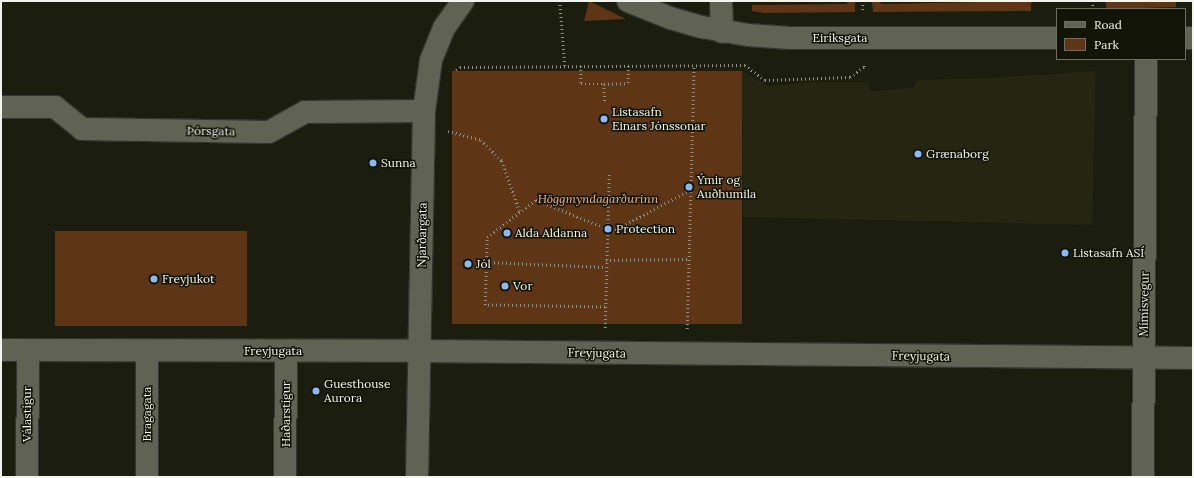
<!DOCTYPE html>
<meta charset="utf-8">
<style>
body{margin:0}
#map{position:relative;width:1194px;height:478px;overflow:hidden;background:#1b1d0f;font-family:Lora,serif}
div>[style]{position:absolute}
[style*='--x']{left:calc(var(--x)*1px);top:calc(var(--y)*1px);width:calc(var(--w)*1px);rotate:calc(var(--a)*1deg)}
.built>*{inset:0;background:#242612}
.green>*{inset:0;background:#5e3615;transform-origin:0 0}
.path>*{height:2.5px;margin-top:-1.25px;transform-origin:0;background:repeating-linear-gradient(90deg,#8e9084 0 1px,transparent 0 4px)}
.roads{filter:drop-shadow(1px 0 #35362f) drop-shadow(-1px 0 #35362f) drop-shadow(0 1px #35362f) drop-shadow(0 -1px #35362f)}
.minor>*{height:22px;margin:-11px;padding:0 11px;transform-origin:11px;border-radius:11px;background:#606353}
.dots>*{width:11px;height:11px;translate:-50% -50%;box-sizing:border-box;border:2px solid #121407;border-radius:50%}
span{translate:-50% -50%;white-space:nowrap;text-align:center;line-height:1.15;-webkit-text-stroke:3px #121407;paint-order:stroke}
.street-label{font-size:12px;color:#f3f4eb}
.poi-label{font-size:12px;color:#f3f4eb}
.left{translate:0 -50%;text-align:left}
.park-label{font-size:12px;color:#f2b486;font-style:italic}
.frame{position:absolute;inset:0;border:2px solid #f3f4eb;pointer-events:none}
.legend{position:absolute;left:1056px;top:8px;width:130px;height:52px;box-sizing:border-box;background:#121407;border:1px solid #6c6e62;margin:0;padding:5px 7px;list-style:none;font-size:12px;color:#f3f4eb}
.legend li{display:flex;align-items:center;gap:8px;height:20px}
.legend b{width:20px;border:1px solid #6c6e62}
</style>
<div id="map">
<div class="built">
<div style="clip-path:polygon(742px 71px,768px 86px,814px 82px,868px 82px,870px 91px,913px 88px,917px 80px,989px 78px,1096px 71px,1092px 225px,743px 217px)"></div>
</div>
<div class="green">
<div style="clip-path:polygon(589px 1px,626px 19px,584px 21px)"></div>
<div style="clip-path:polygon(847px 1px,855px 1px,855px 12px,764px 13px,752px 11px,752px 5px,847px 4px)"></div>
<div style="clip-path:polygon(872px 1px,880px 1px,881px 4px,1031px 1px,1031px 11px,873px 12px)"></div>
<div style="clip-path:polygon(1106px 1px,1176px 1px,1176px 7px,1106px 9px)"></div>
<div style="left:742px;top:71px;width:253px;height:290px;rotate:90deg"></div>
<div style="left:55px;top:231px;width:192px;height:95px"></div>
</div>
<div class="path">
<div style="--x:560;--y:1;--w:65;--a:85.6"></div>
<div style="--x:863;--y:1;--w:11;--a:90"></div>
<div style="--x:1093;--y:1;--w:8;--a:90"></div>
<div style="--x:581;--y:66;--w:18;--a:90"></div>
<div style="--x:581;--y:84;--w:23;--a:0"></div>
<div style="--x:604;--y:84;--w:19;--a:87"></div>
<div style="--x:456;--y:70;--w:5;--a:-37"></div>
<div style="--x:460;--y:67;--w:285;--a:-0.4"></div>
<div style="--x:745;--y:65;--w:25;--a:37"></div>
<div style="--x:765;--y:80;--w:85;--a:-2"></div>
<div style="--x:850;--y:77;--w:17;--a:-36"></div>
<div style="--x:864;--y:67;--w:4;--a:-90"></div>
<div style="--x:604;--y:84;--w:24;--a:-2"></div>
<div style="--x:628;--y:83;--w:17;--a:-90"></div>
<div style="--x:448;--y:131;--w:34;--a:15"></div>
<div style="--x:481;--y:140;--w:30;--a:45"></div>
<div style="--x:502;--y:161;--w:54;--a:70.6"></div>
<div style="--x:606;--y:260;--w:82;--a:-0.7"></div>
<div style="--x:486;--y:262;--w:120;--a:2.4"></div>
<div style="--x:605;--y:307;--w:120;--a:-179"></div>
<div style="--x:485;--y:305;--w:68;--a:-88.3"></div>
<div style="--x:487;--y:237;--w:61;--a:-37.1"></div>
<div style="--x:536;--y:200;--w:78;--a:21.9"></div>
<div style="--x:608;--y:229;--w:7;--a:8"></div>
<div style="--x:615;--y:230;--w:85;--a:-28.1"></div>
<div style="--x:605;--y:328;--w:154;--a:-88.5"></div>
<div style="--x:687;--y:329;--w:263;--a:-88.5"></div>
</div>
<div class="roads">
<div class="minor">
<div style="--x:628;--y:1;--w:45;--a:22"></div>
<div style="--x:670;--y:18;--w:33;--a:16"></div>
<div style="--x:702;--y:27;--w:47;--a:9.9"></div>
<div style="--x:748;--y:35;--w:42;--a:4.1"></div>
<div style="--x:790;--y:38;--w:267;--a:0"></div>
<div style="--x:721;--y:1;--w:31;--a:88"></div>
<div style="--x:1185;--y:38;--w:8;--a:0"></div>
<div style="--x:1;--y:107;--w:54;--a:0"></div>
<div style="--x:55;--y:107;--w:35;--a:39"></div>
<div style="--x:82;--y:129;--w:187;--a:0.9"></div>
<div style="--x:269;--y:132;--w:41;--a:-29.1"></div>
<div style="--x:305;--y:112;--w:119;--a:-0.5"></div>
<div style="--x:1;--y:350;--w:419;--a:0.1"></div>
<div style="--x:420;--y:351;--w:773;--a:0.52"></div>
<div style="--x:27;--y:477;--w:126;--a:-89.5"></div>
<div style="--x:147;--y:477;--w:125;--a:-90"></div>
<div style="--x:285;--y:477;--w:126;--a:-89.5"></div>
<div style="--x:417;--y:477;--w:366;--a:-88.9"></div>
<div style="--x:424;--y:111;--w:51;--a:-82.2"></div>
<div style="--x:431;--y:60;--w:35;--a:-68"></div>
<div style="--x:444;--y:28;--w:33;--a:-55"></div>
<div style="--x:1143;--y:477;--w:418;--a:-89.6"></div>
</div>
</div>
<div class="dots">
<div style="left:604px;top:119px;background:#8abafc"></div>
<div style="left:918px;top:154px;background:#8abafc"></div>
<div style="left:373px;top:163px;background:#8abafc"></div>
<div style="left:689px;top:187px;background:#8abafc"></div>
<div style="left:608px;top:229px;background:#8abafc"></div>
<div style="left:507px;top:233px;background:#8abafc"></div>
<div style="left:1065px;top:253px;background:#8abafc"></div>
<div style="left:468px;top:264px;background:#8abafc"></div>
<div style="left:154px;top:279px;background:#8abafc"></div>
<div style="left:505px;top:286px;background:#8abafc"></div>
<div style="left:316px;top:391px;background:#8abafc"></div>
</div>
<div class="street-label">
<span style="left:840px;top:38px">Eiríksgata</span>
<span style="left:211px;top:131px;rotate:1deg">Þórsgata</span>
<span style="left:422px;top:235px;rotate:-89deg">Njarðargata</span>
<span style="left:1144px;top:304px;rotate:-89deg">Mímisvegur</span>
<span style="left:273px;top:351px">Freyjugata</span>
<span style="left:597px;top:353px;rotate:1deg">Freyjugata</span>
<span style="left:921px;top:356px;rotate:1deg">Freyjugata</span>
<span style="left:27px;top:414px;rotate:-90deg">Válastígur</span>
<span style="left:147px;top:414px;rotate:-90deg">Bragagata</span>
<span style="left:286px;top:414px;rotate:-90deg">Haðarstígur</span>
</div>
<div class="poi-label">
<span class="left" style="left:612px;top:119px">Listasafn<br>Einars Jónssonar</span>
<span class="left" style="left:926px;top:154px">Grænaborg</span>
<span class="left" style="left:381px;top:163px">Sunna</span>
<span class="left" style="left:697px;top:187px">Ýmir og<br>Auðhumila</span>
<span class="left" style="left:616px;top:229px">Protection</span>
<span class="left" style="left:515px;top:233px">Alda Aldanna</span>
<span class="left" style="left:1073px;top:253px">Listasafn ASÍ</span>
<span class="left" style="left:476px;top:264px">Jól</span>
<span class="left" style="left:162px;top:279px">Freyjukot</span>
<span class="left" style="left:513px;top:286px">Vor</span>
<span class="left" style="left:324px;top:391px">Guesthouse<br>Aurora</span>
</div>
<div class="park-label">
<span style="left:598px;top:199px">Höggmyndagarðurinn</span>
</div>
<div class="frame"></div>
<ul class="legend">
<li><b style="height:5px;background:#606353"></b>Road</li>
<li><b style="height:11px;background:#5e3615"></b>Park</li>
</ul>
</div>
